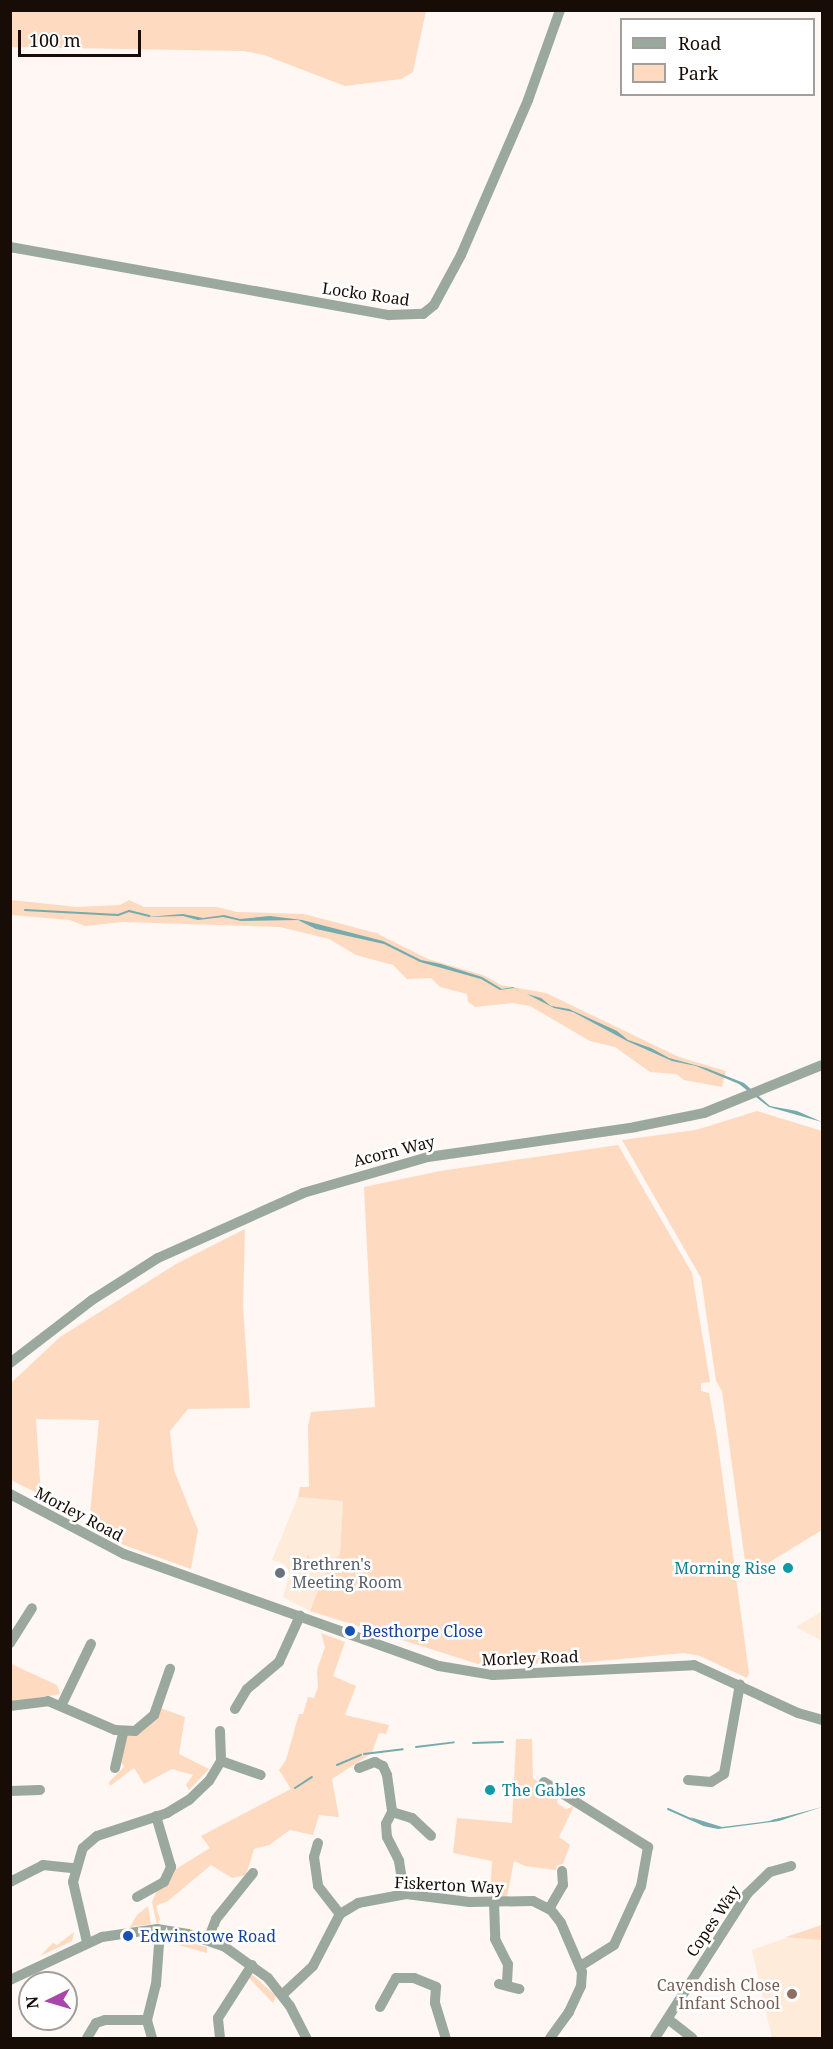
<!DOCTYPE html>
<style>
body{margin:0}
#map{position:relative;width:833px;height:2049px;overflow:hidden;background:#fef7f3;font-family:"Noto Serif",serif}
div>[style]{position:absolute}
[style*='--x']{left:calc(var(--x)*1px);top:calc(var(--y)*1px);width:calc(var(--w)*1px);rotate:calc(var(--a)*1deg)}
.education>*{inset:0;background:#feebda}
.green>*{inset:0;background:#fedac0}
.water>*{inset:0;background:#75abad}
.stream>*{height:2px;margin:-1px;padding:0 1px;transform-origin:1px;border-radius:1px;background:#75abad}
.minor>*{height:10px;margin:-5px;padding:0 5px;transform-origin:5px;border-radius:5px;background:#9ba89e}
.dots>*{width:16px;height:16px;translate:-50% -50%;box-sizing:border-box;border:3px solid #fff;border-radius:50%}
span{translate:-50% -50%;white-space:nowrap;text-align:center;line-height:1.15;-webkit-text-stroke:5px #fff;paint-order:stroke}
.street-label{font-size:16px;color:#170d06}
.worship-label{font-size:16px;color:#5b616d}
.left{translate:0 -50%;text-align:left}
.culture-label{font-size:16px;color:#0d838f}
.right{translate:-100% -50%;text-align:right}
.transit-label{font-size:16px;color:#164399}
.education-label{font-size:16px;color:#785e54}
.frame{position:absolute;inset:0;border:12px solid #170d06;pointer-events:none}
.legend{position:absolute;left:620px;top:18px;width:195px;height:78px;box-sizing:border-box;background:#fff;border:2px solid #a29e9b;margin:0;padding:8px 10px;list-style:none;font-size:18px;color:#170d06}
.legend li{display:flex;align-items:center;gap:12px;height:30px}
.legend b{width:30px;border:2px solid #a29e9b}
.north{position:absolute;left:18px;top:1971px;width:60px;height:60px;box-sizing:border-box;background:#fff;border:2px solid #a29e9b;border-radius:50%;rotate:265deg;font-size:16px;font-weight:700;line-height:24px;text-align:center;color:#170d06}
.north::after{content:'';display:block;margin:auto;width:21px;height:27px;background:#aa46ab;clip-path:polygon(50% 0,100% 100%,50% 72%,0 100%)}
.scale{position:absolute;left:18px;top:30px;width:123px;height:27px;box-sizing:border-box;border:3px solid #170d06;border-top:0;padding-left:8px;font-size:18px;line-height:21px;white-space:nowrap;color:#170d06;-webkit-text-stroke:4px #fff;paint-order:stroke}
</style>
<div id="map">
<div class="education">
<div style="clip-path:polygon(298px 1497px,343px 1501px,340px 1554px,327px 1568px,310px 1611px,283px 1597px,290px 1573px,284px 1564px,272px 1560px)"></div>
<div style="clip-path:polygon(822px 1611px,822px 1641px,796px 1627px)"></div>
<div style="clip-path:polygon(822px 1925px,822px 2038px,772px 2038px,752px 1950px)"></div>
</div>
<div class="green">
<div style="clip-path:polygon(11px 10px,426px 10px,426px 11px,413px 72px,401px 79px,345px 86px,264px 55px,244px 51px,11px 47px)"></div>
<div style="clip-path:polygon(11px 900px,77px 907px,120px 905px,129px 900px,144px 907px,217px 907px,237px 912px,304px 914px,376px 933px,428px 959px,483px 975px,501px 985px,546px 993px,679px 1057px,726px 1071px,722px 1087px,684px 1080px,676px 1074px,650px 1072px,615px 1047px,590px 1041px,530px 1006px,512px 1003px,475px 1007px,468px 1002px,467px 994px,440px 987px,431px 978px,407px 979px,393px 965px,356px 955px,329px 939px,280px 927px,123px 922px,85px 926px,70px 920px,11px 915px)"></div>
<div style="clip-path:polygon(757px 1111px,822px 1131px,822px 1530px,747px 1576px,722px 1391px,716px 1381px,701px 1278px,622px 1140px,696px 1130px)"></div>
<div style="clip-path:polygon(618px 1145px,692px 1273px,710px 1382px,701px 1383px,701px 1391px,709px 1393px,717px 1437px,749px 1673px,747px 1678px,700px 1656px,684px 1653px,579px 1663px,478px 1664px,310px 1611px,327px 1568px,340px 1554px,343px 1501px,298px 1497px,300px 1487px,309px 1487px,308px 1426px,311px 1412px,375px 1407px,364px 1187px,440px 1171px)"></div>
<div style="clip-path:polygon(245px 1229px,243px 1306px,250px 1408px,188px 1409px,170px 1431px,174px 1470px,198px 1530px,191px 1569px,124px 1545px,89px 1525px,99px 1420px,36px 1419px,41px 1495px,11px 1480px,11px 1383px,60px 1337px,176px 1264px)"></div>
<div style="clip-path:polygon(307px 1554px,313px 1562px,322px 1560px,319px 1568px,306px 1569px)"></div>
<div style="clip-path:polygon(321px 1633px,345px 1642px,333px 1676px,356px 1686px,345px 1715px,389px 1725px,386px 1734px,379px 1733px,372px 1753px,332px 1779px,339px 1817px,319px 1815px,313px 1835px,290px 1830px,269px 1845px,254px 1849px,246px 1875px,232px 1878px,211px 1865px,168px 1901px,156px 1906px,160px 1919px,157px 1925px,152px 1902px,159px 1886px,176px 1869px,210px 1848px,201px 1836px,291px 1789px,279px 1770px,286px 1760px,299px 1714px,303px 1714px,308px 1697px,314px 1698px,318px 1687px,317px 1670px,325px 1647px)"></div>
<div style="clip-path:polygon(11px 1664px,57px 1685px,60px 1694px,11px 1702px)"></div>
<div style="clip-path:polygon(160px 1708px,185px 1717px,179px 1754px,209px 1769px,189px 1790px,186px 1785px,193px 1775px,172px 1769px,144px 1784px,134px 1768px,110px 1786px,109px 1782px,124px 1767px,121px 1762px,125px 1736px,158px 1719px)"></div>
<div style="clip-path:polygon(516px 1739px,532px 1739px,533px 1778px,558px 1797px,557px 1803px,566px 1809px,574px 1806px,559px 1837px,570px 1845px,563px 1864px,557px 1865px,556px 1870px,525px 1866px,514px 1861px,507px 1897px,490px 1897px,492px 1861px,453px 1853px,457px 1818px,512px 1823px)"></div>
<div style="clip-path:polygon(148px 1906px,151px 1924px,130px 1927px,137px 1915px)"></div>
<div style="clip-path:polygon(822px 1925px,822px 1940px,786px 1937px)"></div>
<div style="clip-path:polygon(74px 1932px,72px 1941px,40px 1956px,53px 1943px,57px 1945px)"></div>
<div style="clip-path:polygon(169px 1938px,207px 1947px,207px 1953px,164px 1941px)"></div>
<div style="clip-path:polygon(253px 1975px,276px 1996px,273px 2003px,248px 1977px)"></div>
</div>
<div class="water">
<div style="clip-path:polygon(183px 914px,203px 918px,224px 915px,240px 919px,270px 916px,302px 920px,383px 941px,421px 960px,441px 964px,482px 977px,502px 989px,513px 987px,524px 994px,514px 988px,500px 990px,481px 979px,420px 962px,384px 944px,316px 929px,298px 920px,241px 921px,223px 917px,198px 920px,183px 916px,146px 917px)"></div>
<div style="clip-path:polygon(527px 994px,541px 998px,551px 1006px,569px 1009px,617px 1031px,628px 1040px,651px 1048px,669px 1058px,706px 1068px,744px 1083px,770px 1106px,797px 1111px,822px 1122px,769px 1107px,739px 1084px,696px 1066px,672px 1061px,627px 1041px,573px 1012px,554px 1008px)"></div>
<div style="clip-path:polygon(822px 1807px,779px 1821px,718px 1829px,703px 1826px,690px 1817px,722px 1827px,769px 1821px)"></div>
</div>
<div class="stream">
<div style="--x:25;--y:910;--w:93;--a:3.1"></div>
<div style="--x:118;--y:915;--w:12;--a:-20"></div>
<div style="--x:129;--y:911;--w:21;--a:14"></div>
<div style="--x:473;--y:1743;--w:30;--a:-2"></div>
<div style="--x:416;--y:1747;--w:38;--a:-7"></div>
<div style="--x:364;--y:1754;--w:39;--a:-7"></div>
<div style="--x:337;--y:1765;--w:26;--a:-23"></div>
<div style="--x:295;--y:1788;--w:20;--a:-33"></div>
<div style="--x:668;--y:1809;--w:36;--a:24"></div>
<div style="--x:772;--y:1821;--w:12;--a:-14"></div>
</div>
<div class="minor">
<div style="--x:10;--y:247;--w:385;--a:10.2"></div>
<div style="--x:389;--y:315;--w:34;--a:-2"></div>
<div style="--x:423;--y:314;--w:14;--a:-39"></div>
<div style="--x:434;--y:305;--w:57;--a:-61.6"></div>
<div style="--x:461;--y:255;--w:169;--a:-66.6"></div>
<div style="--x:528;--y:100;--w:96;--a:-70.4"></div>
<div style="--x:10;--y:1363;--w:103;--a:-37.5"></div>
<div style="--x:92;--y:1300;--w:78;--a:-32.5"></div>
<div style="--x:158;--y:1258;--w:159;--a:-24.1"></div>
<div style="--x:303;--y:1193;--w:130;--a:-16.1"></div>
<div style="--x:428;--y:1157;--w:209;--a:-8.2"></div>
<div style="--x:635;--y:1127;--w:70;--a:-11.5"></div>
<div style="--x:704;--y:1113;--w:127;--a:-22.1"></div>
<div style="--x:10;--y:1494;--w:129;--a:27.8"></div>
<div style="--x:124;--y:1554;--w:334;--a:19.6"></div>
<div style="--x:439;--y:1666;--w:55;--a:9.5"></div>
<div style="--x:493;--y:1675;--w:201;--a:-2.8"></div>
<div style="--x:694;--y:1665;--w:115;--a:24.8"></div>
<div style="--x:798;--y:1713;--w:25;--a:16"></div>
<div style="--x:10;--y:1643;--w:41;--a:-57.8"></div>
<div style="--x:10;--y:1706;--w:38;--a:-7"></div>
<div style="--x:48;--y:1701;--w:73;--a:23.4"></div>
<div style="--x:115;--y:1730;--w:20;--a:3"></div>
<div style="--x:135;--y:1731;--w:25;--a:-40"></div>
<div style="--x:154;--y:1715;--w:49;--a:-70.8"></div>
<div style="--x:61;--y:1706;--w:69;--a:-64.2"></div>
<div style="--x:235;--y:1709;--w:23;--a:-59"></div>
<div style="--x:247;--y:1689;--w:42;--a:-40.2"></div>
<div style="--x:279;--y:1662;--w:51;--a:-65.5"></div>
<div style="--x:220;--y:1731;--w:30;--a:88"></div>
<div style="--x:115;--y:1768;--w:37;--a:-77"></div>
<div style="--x:359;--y:1768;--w:17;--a:-21"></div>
<div style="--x:375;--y:1762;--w:9;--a:27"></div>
<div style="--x:383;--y:1766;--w:10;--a:66"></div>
<div style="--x:387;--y:1775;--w:37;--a:82"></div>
<div style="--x:392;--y:1812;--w:13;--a:117"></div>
<div style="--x:386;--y:1824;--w:13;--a:86"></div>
<div style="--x:387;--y:1837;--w:27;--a:63"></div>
<div style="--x:399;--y:1861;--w:33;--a:81"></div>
<div style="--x:688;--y:1780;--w:23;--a:5"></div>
<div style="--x:711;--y:1782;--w:15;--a:-32"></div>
<div style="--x:724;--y:1774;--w:91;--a:-79.9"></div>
<div style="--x:544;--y:1782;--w:123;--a:32"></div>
<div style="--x:648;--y:1847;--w:40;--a:100"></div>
<div style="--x:641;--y:1886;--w:65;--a:114.6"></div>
<div style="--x:614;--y:1945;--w:40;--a:148"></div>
<div style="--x:10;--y:1791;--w:30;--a:-2"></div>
<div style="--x:392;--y:1812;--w:21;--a:17"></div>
<div style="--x:412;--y:1818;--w:26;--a:43"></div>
<div style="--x:318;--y:1843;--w:15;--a:106"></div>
<div style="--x:314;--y:1857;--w:29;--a:82"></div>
<div style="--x:318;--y:1886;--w:36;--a:52"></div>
<div style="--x:10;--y:1882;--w:37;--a:-27"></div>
<div style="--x:43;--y:1865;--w:31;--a:6"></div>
<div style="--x:137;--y:1897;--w:31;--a:-29"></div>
<div style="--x:164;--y:1882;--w:17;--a:-65"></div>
<div style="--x:171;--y:1867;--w:53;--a:-106.4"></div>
<div style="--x:494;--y:1902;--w:37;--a:88"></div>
<div style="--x:495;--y:1939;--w:28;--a:63"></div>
<div style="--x:508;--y:1964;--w:20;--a:93"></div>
<div style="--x:549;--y:1909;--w:28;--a:-60"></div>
<div style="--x:563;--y:1885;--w:14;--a:-94"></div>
<div style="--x:208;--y:1940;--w:22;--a:-69"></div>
<div style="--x:216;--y:1919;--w:59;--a:-51.2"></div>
<div style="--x:87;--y:1942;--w:62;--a:-103.1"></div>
<div style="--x:73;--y:1882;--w:35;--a:-74"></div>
<div style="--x:83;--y:1848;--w:18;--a:-41"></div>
<div style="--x:97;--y:1836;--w:74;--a:-18.2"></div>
<div style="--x:167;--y:1813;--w:26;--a:-31"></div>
<div style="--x:189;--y:1800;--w:28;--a:-44"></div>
<div style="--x:209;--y:1781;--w:23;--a:-59"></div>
<div style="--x:221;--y:1761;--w:42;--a:19.3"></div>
<div style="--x:10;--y:1980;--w:102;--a:-25.1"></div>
<div style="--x:102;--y:1937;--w:56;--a:-8.3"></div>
<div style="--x:157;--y:1929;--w:31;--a:9"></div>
<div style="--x:188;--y:1934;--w:39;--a:19"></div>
<div style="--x:225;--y:1947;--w:53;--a:35.8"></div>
<div style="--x:268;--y:1978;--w:36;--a:52"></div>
<div style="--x:290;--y:2006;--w:36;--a:63"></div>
<div style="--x:499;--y:1984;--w:21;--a:14"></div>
<div style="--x:282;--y:1995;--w:42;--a:-43.1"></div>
<div style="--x:313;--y:1966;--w:59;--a:-62.6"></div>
<div style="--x:340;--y:1914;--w:21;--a:-31"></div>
<div style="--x:358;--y:1903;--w:49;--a:-10.6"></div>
<div style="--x:406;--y:1894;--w:64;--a:7.2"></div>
<div style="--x:469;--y:1902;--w:64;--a:-0.9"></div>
<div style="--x:533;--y:1901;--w:20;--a:27"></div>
<div style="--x:551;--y:1910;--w:16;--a:52"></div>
<div style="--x:561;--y:1923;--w:53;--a:66.8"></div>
<div style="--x:582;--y:1972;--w:14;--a:94"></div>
<div style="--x:581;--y:1986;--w:29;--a:115"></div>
<div style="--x:569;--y:2012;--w:32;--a:126"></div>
<div style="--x:380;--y:2007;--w:33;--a:-61"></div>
<div style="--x:396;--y:1978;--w:18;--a:0"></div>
<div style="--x:414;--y:1978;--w:24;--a:22"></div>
<div style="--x:436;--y:1987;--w:16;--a:94"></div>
<div style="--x:435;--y:2003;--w:37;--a:73"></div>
<div style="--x:668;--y:2019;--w:31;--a:38"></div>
<div style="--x:87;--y:2038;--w:17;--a:-59"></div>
<div style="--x:96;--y:2023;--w:9;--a:-18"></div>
<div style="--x:105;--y:2020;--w:42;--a:0"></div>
<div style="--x:152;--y:2038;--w:19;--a:-106"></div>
<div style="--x:147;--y:2020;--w:36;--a:-76"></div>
<div style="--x:156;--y:1985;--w:55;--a:-85.8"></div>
<div style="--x:220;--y:2038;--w:20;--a:-96"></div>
<div style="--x:218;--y:2018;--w:63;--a:-57.3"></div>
<div style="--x:655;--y:2038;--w:171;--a:-57.4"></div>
<div style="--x:747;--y:1894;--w:32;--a:-44"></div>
<div style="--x:770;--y:1872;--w:22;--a:-16"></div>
</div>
<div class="dots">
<div style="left:788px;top:1568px;background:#0f9aa8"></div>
<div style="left:280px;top:1573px;background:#6b7280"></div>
<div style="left:350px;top:1631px;background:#1a4fb4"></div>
<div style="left:490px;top:1790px;background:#0f9aa8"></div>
<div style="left:128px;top:1936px;background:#1a4fb4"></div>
<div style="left:792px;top:1994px;background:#8d6e63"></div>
</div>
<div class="street-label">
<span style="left:366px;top:294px;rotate:8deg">Locko Road</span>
<span style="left:394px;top:1151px;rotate:-14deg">Acorn Way</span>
<span style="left:79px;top:1514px;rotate:28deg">Morley Road</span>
<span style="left:530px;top:1658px;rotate:-2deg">Morley Road</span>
<span style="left:449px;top:1885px;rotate:3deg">Fiskerton Way</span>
<span style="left:713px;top:1921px;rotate:-56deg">Copes Way</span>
</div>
<div class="worship-label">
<span class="left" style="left:292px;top:1573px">Brethren's<br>Meeting Room</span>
</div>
<div class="culture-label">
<span class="right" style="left:776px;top:1568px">Morning Rise</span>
<span class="left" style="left:502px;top:1790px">The Gables</span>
</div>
<div class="transit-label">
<span class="left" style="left:362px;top:1631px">Besthorpe Close</span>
<span class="left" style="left:140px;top:1936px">Edwinstowe Road</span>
</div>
<div class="education-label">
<span class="right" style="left:780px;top:1994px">Cavendish Close<br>Infant School</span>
</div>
<div class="frame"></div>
<ul class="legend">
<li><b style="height:8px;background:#9ba89e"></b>Road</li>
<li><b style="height:16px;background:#fedac0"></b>Park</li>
</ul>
<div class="north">N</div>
<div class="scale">100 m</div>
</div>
